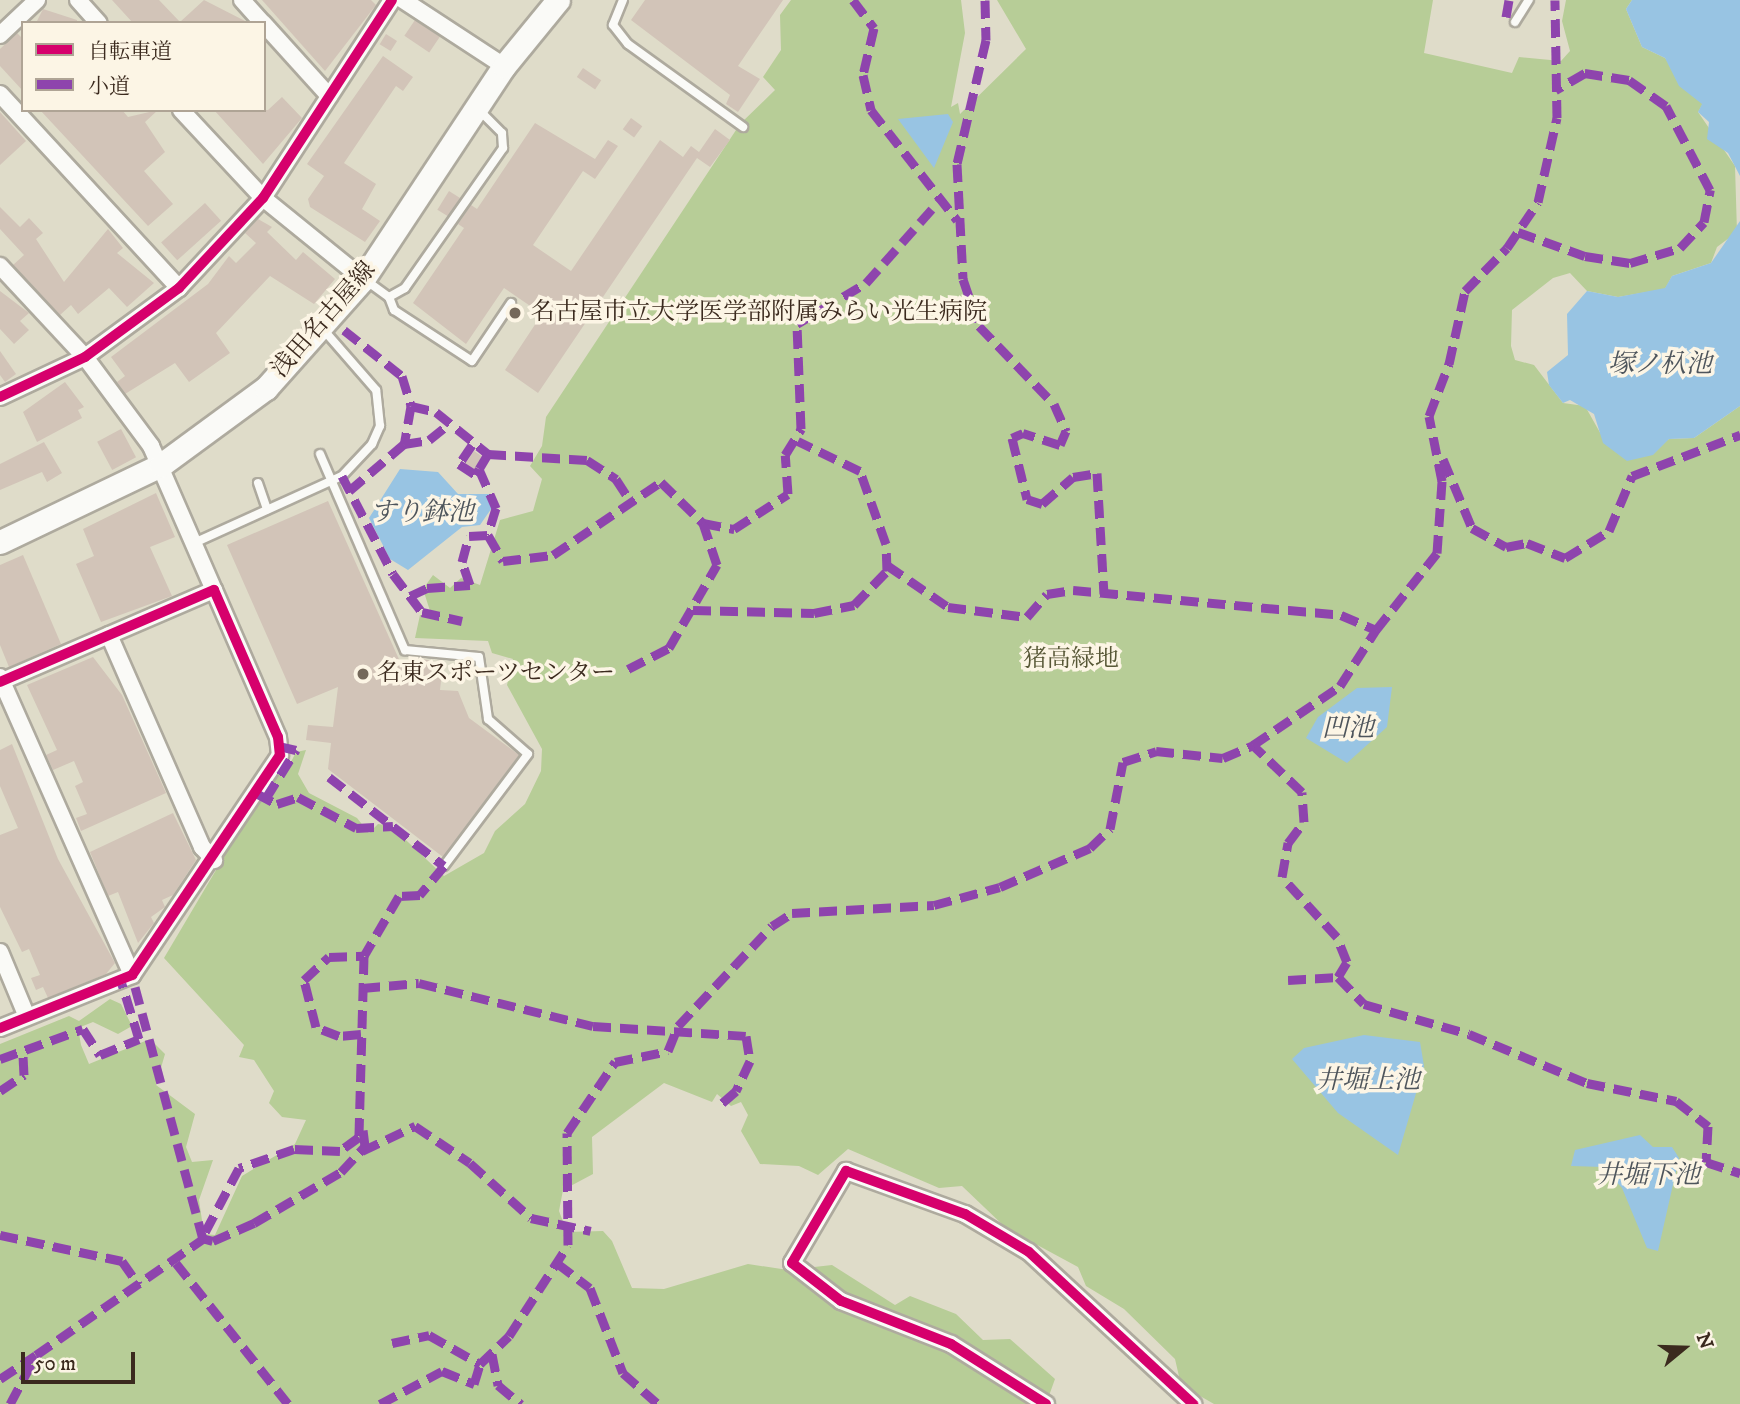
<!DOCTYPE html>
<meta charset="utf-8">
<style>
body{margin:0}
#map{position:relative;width:1740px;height:1404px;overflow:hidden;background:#dfdcc9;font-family:"IM FELL DW Pica","Noto Serif JP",serif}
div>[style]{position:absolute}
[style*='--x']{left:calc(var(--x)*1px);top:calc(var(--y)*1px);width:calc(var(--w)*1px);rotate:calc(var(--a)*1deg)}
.green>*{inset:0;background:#b7cd97}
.water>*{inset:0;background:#98c4e3}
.building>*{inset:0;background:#d2c4b8;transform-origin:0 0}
.roads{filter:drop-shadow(2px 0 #aeaa9e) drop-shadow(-2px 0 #aeaa9e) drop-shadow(0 2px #aeaa9e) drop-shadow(0 -2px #aeaa9e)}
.lane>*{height:8px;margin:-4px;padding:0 4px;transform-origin:4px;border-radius:4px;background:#fafaf7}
.street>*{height:16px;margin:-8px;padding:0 8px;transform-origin:8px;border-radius:8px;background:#fafaf7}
.secondary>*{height:23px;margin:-11.5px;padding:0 11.5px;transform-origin:11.5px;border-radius:11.5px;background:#fafaf7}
.quiet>*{height:9px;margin-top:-4.5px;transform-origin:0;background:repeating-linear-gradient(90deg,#8e44ad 0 18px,transparent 0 27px)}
.cycleway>*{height:10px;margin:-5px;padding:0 5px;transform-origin:5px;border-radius:5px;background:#d6006c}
.dots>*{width:19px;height:19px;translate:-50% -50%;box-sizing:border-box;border:4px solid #fcf5e5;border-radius:50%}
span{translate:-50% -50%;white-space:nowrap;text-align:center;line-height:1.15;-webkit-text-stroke:7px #fcf5e5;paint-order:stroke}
.poi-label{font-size:24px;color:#3b2a1e}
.left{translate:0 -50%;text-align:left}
.street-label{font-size:24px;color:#3b2a1e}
.park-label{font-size:24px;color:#575736}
.water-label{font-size:26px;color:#4e555c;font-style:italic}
.legend{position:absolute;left:21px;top:21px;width:245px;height:91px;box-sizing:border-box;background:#fcf5e5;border:2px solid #afa495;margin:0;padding:9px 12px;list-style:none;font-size:21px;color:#3b2a1e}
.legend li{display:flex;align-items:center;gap:14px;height:35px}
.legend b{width:35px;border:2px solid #afa495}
.north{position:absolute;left:1649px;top:1313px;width:70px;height:70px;-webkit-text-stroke:5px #fcf5e5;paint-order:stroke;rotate:71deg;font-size:19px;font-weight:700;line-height:28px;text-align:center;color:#3b2a1e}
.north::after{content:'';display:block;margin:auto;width:24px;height:32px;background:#3b2a1e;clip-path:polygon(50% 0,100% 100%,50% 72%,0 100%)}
.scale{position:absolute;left:21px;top:1352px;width:114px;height:32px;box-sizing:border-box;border:4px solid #3b2a1e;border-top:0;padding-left:9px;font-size:21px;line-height:24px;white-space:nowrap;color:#3b2a1e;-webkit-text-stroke:5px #fcf5e5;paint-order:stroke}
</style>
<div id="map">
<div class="green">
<div style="clip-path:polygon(791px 0,961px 0,965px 33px,951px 107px,958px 103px,960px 114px,1026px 49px,997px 0,1433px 0,1424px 53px,1512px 73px,1519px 57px,1561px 61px,1570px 51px,1562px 21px,1566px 0,1632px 0,1626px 9px,1642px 47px,1665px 58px,1703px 104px,1698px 112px,1735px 166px,1737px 232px,1717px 247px,1711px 263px,1672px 276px,1665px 289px,1618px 297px,1587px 291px,1570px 273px,1553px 278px,1512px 310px,1511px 346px,1515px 360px,1534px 365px,1563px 403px,1585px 406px,1607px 445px,1618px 449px,1647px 451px,1669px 439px,1694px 438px,1740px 406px,1740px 1404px,1214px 1404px,1181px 1385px,1175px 1359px,1124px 1309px,1086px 1286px,1078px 1267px,1006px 1228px,962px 1186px,939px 1188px,848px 1149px,818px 1175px,799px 1166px,760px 1164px,741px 1131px,748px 1115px,741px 1102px,731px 1106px,717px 1094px,712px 1102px,664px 1083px,592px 1137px,593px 1174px,563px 1190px,559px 1211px,567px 1232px,603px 1231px,612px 1241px,632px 1288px,664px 1289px,748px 1264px,788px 1270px,832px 1265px,895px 1305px,910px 1296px,956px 1314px,983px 1340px,1010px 1339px,1055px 1379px,1046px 1404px,0 1404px,0 1044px,69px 1016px,79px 1021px,110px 999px,121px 1004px,132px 1026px,118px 1034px,93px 1022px,78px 1028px,81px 1045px,89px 1064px,150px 1039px,165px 1054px,156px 1085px,195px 1114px,186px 1147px,192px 1162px,213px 1160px,199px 1200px,204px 1234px,215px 1235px,242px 1176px,295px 1144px,306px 1120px,282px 1117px,269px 1103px,274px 1091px,254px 1060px,239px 1057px,244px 1045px,164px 958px,277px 767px,290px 764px,296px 752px,306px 750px,298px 774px,309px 793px,357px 818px,369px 833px,378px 824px,391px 826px,444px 876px,484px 853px,495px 831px,525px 804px,541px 771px,542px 749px,507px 685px,513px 659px,492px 653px,488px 641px,415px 638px,420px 615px,431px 614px,423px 589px,433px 575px,450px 588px,461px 578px,480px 585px,500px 520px,533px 511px,542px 479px,530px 466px,542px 446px,546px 417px,740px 124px,775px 90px,763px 77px,781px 50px,780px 15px)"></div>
</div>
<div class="water">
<div style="clip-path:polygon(1632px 0,1740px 0,1740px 176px,1728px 153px,1707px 139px,1709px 122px,1698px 112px,1702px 104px,1679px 86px,1665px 58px,1642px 47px,1626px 9px)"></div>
<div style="clip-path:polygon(948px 114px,953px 122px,934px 168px,898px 119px)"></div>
<div style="clip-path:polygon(1740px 221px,1740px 406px,1694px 438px,1669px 439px,1653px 455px,1627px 461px,1603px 443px,1594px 414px,1570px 400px,1563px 403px,1549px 385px,1547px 372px,1568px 355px,1567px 314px,1587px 291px,1618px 297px,1665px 288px,1672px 276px,1711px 263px)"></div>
<div style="clip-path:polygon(400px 469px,438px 472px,458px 494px,489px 494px,496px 502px,480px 525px,462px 527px,408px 570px,390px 559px,369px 518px)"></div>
<div style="clip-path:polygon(1392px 687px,1387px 727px,1347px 763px,1306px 738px,1318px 717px,1357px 688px)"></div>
<div style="clip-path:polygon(1364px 1035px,1420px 1042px,1424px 1066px,1398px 1155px,1338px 1113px,1292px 1059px,1304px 1048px)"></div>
<div style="clip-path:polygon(1640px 1135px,1653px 1147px,1672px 1147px,1679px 1158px,1658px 1251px,1647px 1248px,1622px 1188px,1603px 1167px,1571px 1166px,1575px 1150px)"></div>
</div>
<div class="building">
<div style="clip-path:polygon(112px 0,159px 0,180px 22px,204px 0,249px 23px,133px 23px)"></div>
<div style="clip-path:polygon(262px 0,371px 0,376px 5px,325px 71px)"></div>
<div style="clip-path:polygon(645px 0,783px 0,738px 66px,760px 79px,738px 112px,726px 104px,730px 95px,631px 20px)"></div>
<div style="clip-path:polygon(43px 9px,77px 20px,77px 23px,36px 23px)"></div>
<div style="left:415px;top:20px;width:30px;height:19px;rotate:34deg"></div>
<div style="clip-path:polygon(17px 33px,23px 39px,23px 91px,0 66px,0 49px)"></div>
<div style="left:386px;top:34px;width:13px;height:12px;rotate:32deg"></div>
<div style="clip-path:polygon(383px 56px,413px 77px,403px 91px,396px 86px,344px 163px,376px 184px,362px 209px,380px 221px,365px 242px,310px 207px,308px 199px,324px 176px,307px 164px)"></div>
<div style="left:583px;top:68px;width:22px;height:11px;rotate:34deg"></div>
<div style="clip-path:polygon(282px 97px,302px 118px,263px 164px,214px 110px,268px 110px)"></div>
<div style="clip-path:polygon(40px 110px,122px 110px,128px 117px,158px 110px,145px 122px,165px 152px,144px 171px,173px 204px,148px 226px)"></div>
<div style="clip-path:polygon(0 112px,26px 141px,0 165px)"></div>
<div style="left:631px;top:118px;width:14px;height:14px;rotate:36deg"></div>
<div style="clip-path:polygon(535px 123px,595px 159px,608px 140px,618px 146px,595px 179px,583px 171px,533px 245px,571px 271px,660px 140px,683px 157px,691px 146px,699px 152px,715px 129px,730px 140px,710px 167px,697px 158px,538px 393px,505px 370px,542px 314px,504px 288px,466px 344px,413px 303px,464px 228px,458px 224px,471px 205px,477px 209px)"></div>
<div style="left:449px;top:191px;width:13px;height:22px;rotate:32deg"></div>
<div style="left:205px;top:203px;width:24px;height:59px;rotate:48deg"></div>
<div style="clip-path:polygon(0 207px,20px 227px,29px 218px,43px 233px,36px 239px,64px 282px,108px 229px,123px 248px,117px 253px,154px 283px,127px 307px,109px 288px,78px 314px,71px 305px,60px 315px,13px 265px,24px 255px,0 229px)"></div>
<div style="clip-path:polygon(258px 219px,272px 227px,267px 232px,296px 260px,303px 252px,335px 279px,314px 304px,270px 276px,216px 333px,230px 353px,189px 382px,175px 363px,125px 394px,117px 382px,125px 376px,111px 357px,208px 284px,229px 256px,236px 263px,256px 243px,245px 233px)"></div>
<div style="clip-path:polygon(0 291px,29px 313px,20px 321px,29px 330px,14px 344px,0 329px)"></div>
<div style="clip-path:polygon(0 351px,16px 374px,5px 382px,0 375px)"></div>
<div style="clip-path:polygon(65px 382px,84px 407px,78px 410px,82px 418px,37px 442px,23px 412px)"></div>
<div style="left:121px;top:429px;width:32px;height:27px;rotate:62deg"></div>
<div style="clip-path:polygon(44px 442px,62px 473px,47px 482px,42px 472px,0 490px,0 464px)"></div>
<div style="left:474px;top:451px;width:14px;height:17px;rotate:34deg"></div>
<div style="clip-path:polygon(156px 493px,175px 537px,150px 547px,172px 596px,101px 622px,76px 564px,94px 556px,83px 529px)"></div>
<div style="clip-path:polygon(328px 501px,402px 666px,411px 657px,443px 663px,440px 690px,458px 691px,469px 718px,519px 755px,443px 857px,328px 769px,331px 743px,306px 740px,308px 725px,333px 727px,338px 687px,297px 704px,227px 545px)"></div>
<div style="clip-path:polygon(23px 555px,61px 644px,9px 667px,0 645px,0 565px)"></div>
<div style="clip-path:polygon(93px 657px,122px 695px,166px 793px,81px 831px,76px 818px,87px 814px,75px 786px,83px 782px,74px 761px,53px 770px,46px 755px,57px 750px,27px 685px)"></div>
<div style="clip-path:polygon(12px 744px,58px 859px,115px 963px,106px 974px,48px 998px,43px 987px,36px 990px,31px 978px,40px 975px,29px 949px,22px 952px,0 907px,0 835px,18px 828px,0 786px,0 750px)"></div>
<div style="clip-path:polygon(173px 813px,196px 860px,173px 895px,162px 900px,165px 907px,151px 917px,154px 923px,138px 943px,118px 892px,108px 896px,90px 852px)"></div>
</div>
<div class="roads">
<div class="lane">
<div style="--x:623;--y:0;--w:27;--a:112"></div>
<div style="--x:613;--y:25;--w:24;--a:52"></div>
<div style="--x:628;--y:44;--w:142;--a:35.8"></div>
<div style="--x:1515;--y:22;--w:26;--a:-58"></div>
<div style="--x:364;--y:279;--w:31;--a:36"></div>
<div style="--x:389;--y:297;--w:18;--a:-29"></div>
<div style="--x:405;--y:288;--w:171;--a:-55"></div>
<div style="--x:503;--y:148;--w:15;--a:-94"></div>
<div style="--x:502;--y:133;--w:33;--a:-135"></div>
<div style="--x:389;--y:297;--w:14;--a:69"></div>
<div style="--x:394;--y:310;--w:93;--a:33.2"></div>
<div style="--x:472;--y:361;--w:70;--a:-56.1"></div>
<div style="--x:320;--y:454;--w:214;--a:66.6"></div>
<div style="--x:405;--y:650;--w:74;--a:5.4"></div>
<div style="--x:479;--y:657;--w:63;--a:81.7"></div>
<div style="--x:488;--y:719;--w:53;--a:41.2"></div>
<div style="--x:528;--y:754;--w:140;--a:126.9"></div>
<div style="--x:258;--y:483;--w:28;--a:71"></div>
<div style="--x:194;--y:543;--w:162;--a:-24.4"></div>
<div style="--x:342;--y:476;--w:44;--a:-46.8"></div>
<div style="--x:372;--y:444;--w:20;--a:-66"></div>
<div style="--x:380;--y:426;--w:36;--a:-96"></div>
<div style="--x:376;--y:390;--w:82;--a:-131.1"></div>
</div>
<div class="street">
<div style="--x:78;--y:0;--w:31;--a:48"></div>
<div style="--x:242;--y:0;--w:31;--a:48"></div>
<div style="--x:403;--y:0;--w:121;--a:33.2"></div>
<div style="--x:264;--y:24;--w:97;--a:47.9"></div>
<div style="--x:0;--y:35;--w:51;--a:-43.4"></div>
<div style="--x:0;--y:94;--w:264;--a:47.3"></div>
<div style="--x:181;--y:110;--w:120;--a:47"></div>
<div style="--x:263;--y:198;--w:129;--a:39"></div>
<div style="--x:0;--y:266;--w:125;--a:47"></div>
<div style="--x:85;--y:357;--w:111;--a:53.4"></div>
<div style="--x:151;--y:446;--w:157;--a:66.4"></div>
<div style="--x:0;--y:397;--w:94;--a:-25.2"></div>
<div style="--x:85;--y:357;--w:117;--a:-36.3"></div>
<div style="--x:179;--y:288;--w:123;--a:-47"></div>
<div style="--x:263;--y:198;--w:236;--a:-56.9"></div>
<div style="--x:109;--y:635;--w:232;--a:66.3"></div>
<div style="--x:202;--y:847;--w:18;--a:47"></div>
<div style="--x:0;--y:677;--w:326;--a:66.1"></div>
<div style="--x:0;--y:682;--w:233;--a:-23.3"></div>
<div style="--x:214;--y:590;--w:160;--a:66.5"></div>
<div style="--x:278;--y:737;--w:18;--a:84"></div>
<div style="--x:280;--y:755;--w:265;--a:123.9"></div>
<div style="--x:132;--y:975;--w:142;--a:158.1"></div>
<div style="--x:0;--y:952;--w:70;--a:67.4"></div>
<div style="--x:1046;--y:1404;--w:112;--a:-147.7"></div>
<div style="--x:951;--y:1344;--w:118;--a:-158.6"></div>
<div style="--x:841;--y:1301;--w:62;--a:-142.2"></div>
<div style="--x:792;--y:1263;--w:107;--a:-59.6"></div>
<div style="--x:846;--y:1171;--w:127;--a:19.9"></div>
<div style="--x:965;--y:1214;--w:74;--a:30.7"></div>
<div style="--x:1029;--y:1252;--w:224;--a:42.8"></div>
</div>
<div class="secondary">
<div style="--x:0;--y:542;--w:178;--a:-25.6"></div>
<div style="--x:161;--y:465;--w:130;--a:-36.3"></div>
<div style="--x:266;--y:388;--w:146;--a:-48.3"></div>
<div style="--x:363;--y:279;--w:255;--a:-56.5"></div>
<div style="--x:504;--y:66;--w:85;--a:-50.7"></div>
</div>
</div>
<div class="quiet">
<div style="--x:853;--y:0;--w:35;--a:53"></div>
<div style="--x:874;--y:28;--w:48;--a:103.2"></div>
<div style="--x:863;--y:75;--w:36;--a:77"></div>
<div style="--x:871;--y:110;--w:140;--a:52"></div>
<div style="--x:985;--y:0;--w:40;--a:88.6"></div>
<div style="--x:986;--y:40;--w:127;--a:103.2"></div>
<div style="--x:957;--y:164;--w:115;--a:87"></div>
<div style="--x:963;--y:279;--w:50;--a:71.2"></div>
<div style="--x:979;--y:326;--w:108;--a:46.1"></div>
<div style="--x:1054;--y:404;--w:30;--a:66"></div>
<div style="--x:1066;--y:431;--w:15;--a:113"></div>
<div style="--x:1060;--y:445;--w:39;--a:-162"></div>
<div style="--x:1023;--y:433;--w:12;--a:156"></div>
<div style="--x:1012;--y:438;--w:63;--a:76.2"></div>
<div style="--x:1027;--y:499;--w:16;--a:18"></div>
<div style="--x:1042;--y:504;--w:41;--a:-41.1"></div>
<div style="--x:1073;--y:477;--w:24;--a:-9"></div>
<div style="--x:1097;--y:473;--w:121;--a:86.7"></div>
<div style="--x:1506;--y:17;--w:17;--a:-80"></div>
<div style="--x:1518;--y:232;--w:71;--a:19.7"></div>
<div style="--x:1585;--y:256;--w:46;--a:8.8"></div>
<div style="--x:1630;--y:263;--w:52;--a:-16.7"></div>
<div style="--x:1680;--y:248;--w:35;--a:-47"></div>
<div style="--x:1704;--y:222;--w:33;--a:-79"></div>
<div style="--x:1710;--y:190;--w:95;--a:-117.6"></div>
<div style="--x:1666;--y:106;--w:45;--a:-144.9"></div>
<div style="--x:1629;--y:80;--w:45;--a:-171"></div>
<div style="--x:1585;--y:73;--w:34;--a:150"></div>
<div style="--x:344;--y:330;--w:74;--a:38.4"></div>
<div style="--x:402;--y:376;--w:31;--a:73"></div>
<div style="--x:411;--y:406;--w:39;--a:100"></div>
<div style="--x:404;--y:444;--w:72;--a:139.5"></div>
<div style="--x:411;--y:406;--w:26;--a:13"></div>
<div style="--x:436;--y:412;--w:67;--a:38.9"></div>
<div style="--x:488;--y:454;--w:17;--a:121"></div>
<div style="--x:479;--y:469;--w:43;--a:66.4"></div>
<div style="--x:496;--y:508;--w:28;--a:107"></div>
<div style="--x:488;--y:535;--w:30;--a:60"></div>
<div style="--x:503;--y:561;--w:50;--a:-6.8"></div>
<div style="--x:553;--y:555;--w:130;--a:-34.1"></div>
<div style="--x:661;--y:482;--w:59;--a:44.3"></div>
<div style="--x:703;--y:523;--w:32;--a:11"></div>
<div style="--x:734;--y:529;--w:64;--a:-32.9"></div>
<div style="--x:788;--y:494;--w:39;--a:-94"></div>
<div style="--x:785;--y:455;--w:31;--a:-58"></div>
<div style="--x:801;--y:429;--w:105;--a:-92.2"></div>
<div style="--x:797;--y:324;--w:80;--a:-30.7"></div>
<div style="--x:866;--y:283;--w:111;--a:-48.3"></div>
<div style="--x:404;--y:444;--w:25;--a:-9"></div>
<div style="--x:429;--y:440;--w:26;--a:-39"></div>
<div style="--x:472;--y:445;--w:23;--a:124"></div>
<div style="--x:459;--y:464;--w:20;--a:33"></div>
<div style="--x:476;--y:475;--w:7;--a:-63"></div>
<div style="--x:488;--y:454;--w:99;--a:3.5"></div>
<div style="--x:587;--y:460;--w:35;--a:33"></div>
<div style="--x:616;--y:479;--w:24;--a:57"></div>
<div style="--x:1443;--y:459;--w:75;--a:67.2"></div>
<div style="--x:1472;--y:528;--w:39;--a:29"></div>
<div style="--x:1506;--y:547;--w:21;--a:-11"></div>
<div style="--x:1527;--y:543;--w:41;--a:21.5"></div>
<div style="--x:1565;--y:558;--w:52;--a:-31.5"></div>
<div style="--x:1609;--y:531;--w:60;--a:-67.3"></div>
<div style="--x:1632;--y:476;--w:116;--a:-20.8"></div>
<div style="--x:342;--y:476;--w:110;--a:62.5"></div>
<div style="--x:393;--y:574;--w:48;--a:52.7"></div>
<div style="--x:422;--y:612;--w:41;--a:12.7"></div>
<div style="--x:887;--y:565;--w:74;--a:34.5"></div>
<div style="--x:948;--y:607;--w:80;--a:7.2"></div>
<div style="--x:1027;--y:617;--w:30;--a:-49"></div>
<div style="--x:1047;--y:594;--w:26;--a:-9"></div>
<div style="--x:1073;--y:590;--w:269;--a:5.3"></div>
<div style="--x:1341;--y:615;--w:38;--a:23"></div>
<div style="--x:1376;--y:630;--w:98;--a:-51.6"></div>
<div style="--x:1437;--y:553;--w:72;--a:-86"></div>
<div style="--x:1442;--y:481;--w:66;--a:-101.3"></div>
<div style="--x:1429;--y:416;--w:56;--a:-69"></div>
<div style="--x:1449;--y:364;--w:75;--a:-77.6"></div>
<div style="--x:1465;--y:291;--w:60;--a:-45.7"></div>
<div style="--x:1507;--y:248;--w:55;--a:-56"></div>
<div style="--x:1538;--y:202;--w:86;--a:-77.3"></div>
<div style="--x:1557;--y:118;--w:118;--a:-91"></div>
<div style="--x:410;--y:596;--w:19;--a:-25"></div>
<div style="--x:427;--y:588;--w:43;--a:-4"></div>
<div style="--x:470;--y:585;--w:24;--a:-109"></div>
<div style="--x:462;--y:562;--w:27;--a:-75"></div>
<div style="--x:469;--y:536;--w:19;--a:-3"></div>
<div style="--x:693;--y:610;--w:121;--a:1.4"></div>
<div style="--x:814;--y:613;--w:41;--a:-11.3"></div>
<div style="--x:854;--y:605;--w:47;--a:-45.9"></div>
<div style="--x:887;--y:571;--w:27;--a:-92"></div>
<div style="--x:886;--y:544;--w:77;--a:-109.6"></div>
<div style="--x:860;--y:471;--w:69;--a:-154.2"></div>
<div style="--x:628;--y:669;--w:46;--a:-27.1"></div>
<div style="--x:669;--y:648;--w:96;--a:-60"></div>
<div style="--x:717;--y:565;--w:44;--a:-108.4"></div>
<div style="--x:329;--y:777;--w:145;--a:37.7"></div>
<div style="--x:444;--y:866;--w:38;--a:130"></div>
<div style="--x:420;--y:895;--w:21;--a:177"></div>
<div style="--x:399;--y:896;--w:69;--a:120.3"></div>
<div style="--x:364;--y:956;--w:181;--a:91.6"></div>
<div style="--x:359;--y:1137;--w:24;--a:144"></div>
<div style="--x:340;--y:1151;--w:46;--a:-177.5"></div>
<div style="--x:294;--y:1149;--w:58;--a:160.9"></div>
<div style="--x:239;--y:1168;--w:79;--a:117.9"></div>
<div style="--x:202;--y:1238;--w:11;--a:15"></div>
<div style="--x:213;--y:1241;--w:45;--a:-23.7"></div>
<div style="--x:254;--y:1223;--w:101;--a:-30.4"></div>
<div style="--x:341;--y:1172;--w:35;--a:-47"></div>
<div style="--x:365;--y:1146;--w:16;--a:-97"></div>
<div style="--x:256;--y:793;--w:24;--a:28"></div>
<div style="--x:277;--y:804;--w:22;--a:-18"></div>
<div style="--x:298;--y:797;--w:66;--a:28.1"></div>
<div style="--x:356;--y:828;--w:37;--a:-3"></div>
<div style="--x:266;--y:798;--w:57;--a:-58"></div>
<div style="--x:296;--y:750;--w:17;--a:-167"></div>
<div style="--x:1338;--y:977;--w:37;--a:46"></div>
<div style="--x:1364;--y:1004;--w:109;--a:15.9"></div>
<div style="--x:1469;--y:1034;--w:128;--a:22.6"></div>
<div style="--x:1587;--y:1083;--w:91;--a:11.4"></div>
<div style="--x:1676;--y:1101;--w:41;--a:38"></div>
<div style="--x:1708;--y:1126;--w:36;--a:93"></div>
<div style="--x:1706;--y:1162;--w:36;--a:18"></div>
<div style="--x:1338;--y:977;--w:17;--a:-59"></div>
<div style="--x:1347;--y:962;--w:27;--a:-112"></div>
<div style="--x:1337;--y:937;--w:81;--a:-132.5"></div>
<div style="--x:1282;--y:877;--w:35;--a:-80"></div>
<div style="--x:1288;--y:843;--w:26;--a:-53"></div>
<div style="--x:1304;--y:822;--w:30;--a:-94"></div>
<div style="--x:1302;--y:792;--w:68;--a:-136.2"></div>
<div style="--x:1253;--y:745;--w:105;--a:-34.1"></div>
<div style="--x:1340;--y:686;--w:67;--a:-57.3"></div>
<div style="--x:1288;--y:980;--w:50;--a:-3.4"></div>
<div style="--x:362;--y:988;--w:57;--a:-5"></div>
<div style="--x:419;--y:983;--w:179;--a:13.9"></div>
<div style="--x:593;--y:1026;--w:153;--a:3.7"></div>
<div style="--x:746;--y:1036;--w:25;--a:81"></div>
<div style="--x:750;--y:1061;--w:33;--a:115"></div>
<div style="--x:736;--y:1091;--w:20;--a:139"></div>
<div style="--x:361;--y:1034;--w:22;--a:175"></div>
<div style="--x:339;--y:1036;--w:25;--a:-159"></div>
<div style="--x:316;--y:1027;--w:49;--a:-104.3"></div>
<div style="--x:304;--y:980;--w:34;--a:-43"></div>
<div style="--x:329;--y:957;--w:35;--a:-2"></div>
<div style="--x:0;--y:1059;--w:88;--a:-19.9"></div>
<div style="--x:83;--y:1029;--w:31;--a:57"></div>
<div style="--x:100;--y:1055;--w:42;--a:-22.3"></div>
<div style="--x:139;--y:1039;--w:58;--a:-107.2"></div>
<div style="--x:0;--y:1091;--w:29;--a:-34"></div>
<div style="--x:24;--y:1075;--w:20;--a:-93"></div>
<div style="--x:362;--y:1151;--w:59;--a:-25.3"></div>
<div style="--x:415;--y:1126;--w:66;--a:33.9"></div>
<div style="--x:470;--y:1163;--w:82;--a:42"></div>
<div style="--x:531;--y:1218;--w:61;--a:12.2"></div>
<div style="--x:0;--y:1235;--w:125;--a:12"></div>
<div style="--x:122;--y:1261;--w:29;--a:55"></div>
<div style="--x:176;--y:1263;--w:180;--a:51.5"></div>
<div style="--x:557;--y:1263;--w:41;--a:37.1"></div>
<div style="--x:590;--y:1288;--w:91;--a:68.8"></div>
<div style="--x:623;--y:1373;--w:47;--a:41.5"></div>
<div style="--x:392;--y:1343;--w:38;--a:-12"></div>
<div style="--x:429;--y:1335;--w:59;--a:29.6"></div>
<div style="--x:492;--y:1354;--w:32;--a:79"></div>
<div style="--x:498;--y:1385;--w:30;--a:40"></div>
<div style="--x:0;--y:1379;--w:43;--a:-33.7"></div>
<div style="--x:10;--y:1404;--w:55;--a:-62"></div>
<div style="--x:36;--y:1355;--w:203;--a:-34.8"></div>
<div style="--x:203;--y:1239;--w:273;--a:-105.1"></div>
<div style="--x:380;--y:1404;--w:70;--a:-28"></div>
<div style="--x:442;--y:1371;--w:35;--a:22"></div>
<div style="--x:474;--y:1384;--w:21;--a:-73"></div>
<div style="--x:480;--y:1364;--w:40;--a:-44"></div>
<div style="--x:509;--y:1336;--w:108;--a:-57"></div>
<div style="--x:568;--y:1245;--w:112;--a:-90.5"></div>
<div style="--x:567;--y:1133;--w:86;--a:-55.9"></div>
<div style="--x:615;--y:1062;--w:54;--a:-11.7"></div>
<div style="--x:668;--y:1051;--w:27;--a:-68"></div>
<div style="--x:678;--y:1026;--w:137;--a:-46.8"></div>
<div style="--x:772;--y:926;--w:24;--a:-33"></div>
<div style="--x:792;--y:913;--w:142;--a:-3.2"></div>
<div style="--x:934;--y:905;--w:68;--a:-15.3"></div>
<div style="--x:1000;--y:887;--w:98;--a:-23.4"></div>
<div style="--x:1090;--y:848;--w:28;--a:-44"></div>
<div style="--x:1110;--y:829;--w:68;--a:-79"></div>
<div style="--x:1123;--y:762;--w:35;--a:-18"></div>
<div style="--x:1156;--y:751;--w:67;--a:6"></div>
<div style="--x:1223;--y:758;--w:33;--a:-23"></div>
</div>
<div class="cycleway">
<div style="--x:0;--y:397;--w:94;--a:-25.2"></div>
<div style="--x:85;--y:357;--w:117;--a:-36.3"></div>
<div style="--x:179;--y:288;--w:123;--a:-47"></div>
<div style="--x:263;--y:198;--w:236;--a:-56.9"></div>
<div style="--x:0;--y:682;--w:233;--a:-23.3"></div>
<div style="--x:214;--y:590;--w:160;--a:66.5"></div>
<div style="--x:278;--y:737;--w:18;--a:84"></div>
<div style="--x:280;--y:755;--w:265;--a:123.9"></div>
<div style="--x:132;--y:975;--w:142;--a:158.1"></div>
<div style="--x:1046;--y:1404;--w:112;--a:-147.7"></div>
<div style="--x:951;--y:1344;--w:118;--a:-158.6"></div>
<div style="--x:841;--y:1301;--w:62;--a:-142.2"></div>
<div style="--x:792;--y:1263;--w:107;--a:-59.6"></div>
<div style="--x:846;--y:1171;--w:127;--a:19.9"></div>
<div style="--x:965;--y:1214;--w:74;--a:30.7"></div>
<div style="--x:1029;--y:1252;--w:224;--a:42.8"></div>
</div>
<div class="dots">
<div style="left:515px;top:313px;background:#74685a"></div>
<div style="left:363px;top:674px;background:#74685a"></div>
</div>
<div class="poi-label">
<span class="left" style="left:531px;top:313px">名古屋市立大学医学部附属みらい光生病院</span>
<span class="left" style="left:377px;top:674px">名東スポーツセンター</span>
</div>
<div class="street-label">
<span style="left:324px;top:320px;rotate:-49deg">浅田名古屋線</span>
</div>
<div class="park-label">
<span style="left:1071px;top:660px">猪高緑地</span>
</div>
<div class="water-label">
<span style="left:1660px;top:365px">塚ノ杁池</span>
<span style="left:422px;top:513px">すり鉢池</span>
<span style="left:1348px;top:729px">凹池</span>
<span style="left:1368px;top:1081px">井堀上池</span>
<span style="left:1648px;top:1176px">井堀下池</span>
</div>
<ul class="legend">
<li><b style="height:9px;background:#d6006c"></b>自転車道</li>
<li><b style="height:9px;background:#8e44ad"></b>小道</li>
</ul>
<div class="north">N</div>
<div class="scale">50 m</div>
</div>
